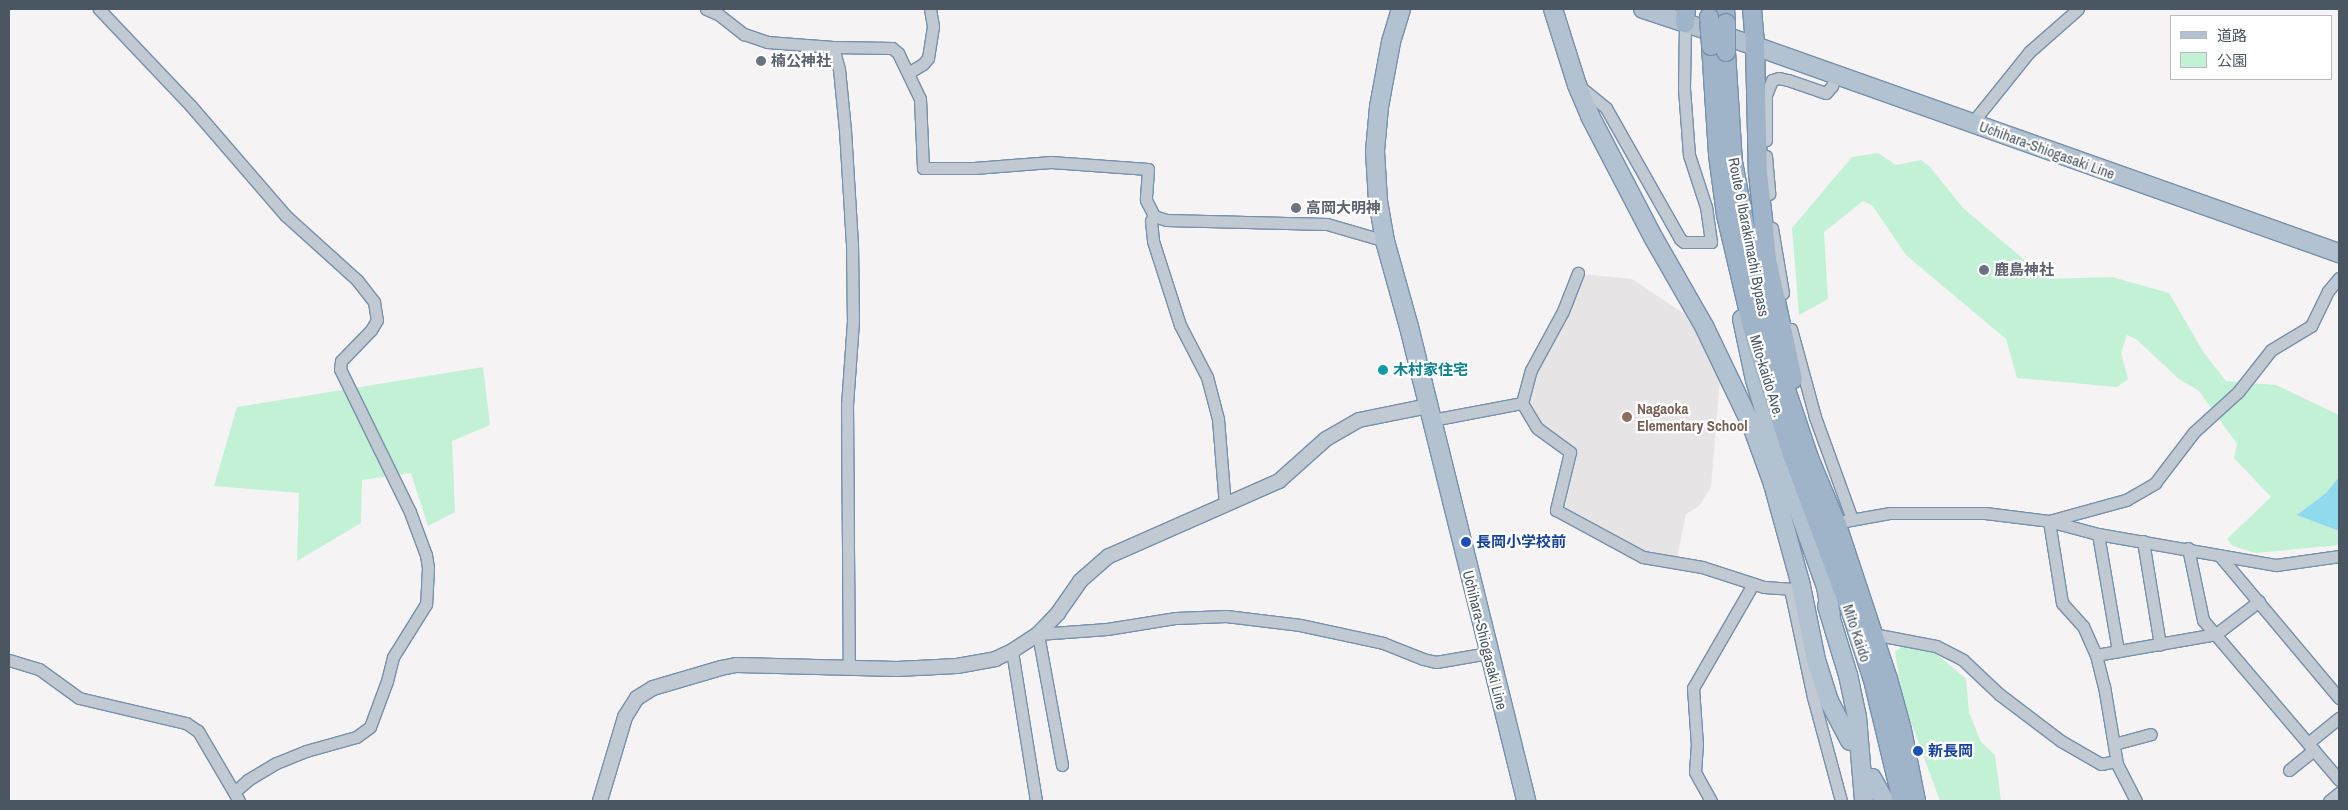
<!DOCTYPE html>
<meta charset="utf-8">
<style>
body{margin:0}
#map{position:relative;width:2348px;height:810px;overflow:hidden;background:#f5f3f3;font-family:"Archivo Narrow","Noto Sans JP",sans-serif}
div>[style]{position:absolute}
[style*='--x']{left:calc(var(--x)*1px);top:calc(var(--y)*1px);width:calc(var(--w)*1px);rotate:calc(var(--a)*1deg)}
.education>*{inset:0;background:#e6e4e5}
.green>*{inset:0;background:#c3f1d5}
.water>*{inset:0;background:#90daee}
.roads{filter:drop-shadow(1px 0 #7690ad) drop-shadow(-1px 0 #7690ad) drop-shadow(0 1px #7690ad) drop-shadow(0 -1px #7690ad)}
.minor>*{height:11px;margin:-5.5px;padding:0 5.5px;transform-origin:5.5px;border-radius:5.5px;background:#c1cad2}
.tertiary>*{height:14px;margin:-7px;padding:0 7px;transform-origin:7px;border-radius:7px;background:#c1cad2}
.primary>*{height:18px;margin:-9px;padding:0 9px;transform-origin:9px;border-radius:9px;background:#b3c2d1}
.trunk>*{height:18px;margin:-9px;padding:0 9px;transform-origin:9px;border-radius:9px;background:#9fb4c9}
.bridges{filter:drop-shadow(1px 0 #7690ad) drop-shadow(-1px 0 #7690ad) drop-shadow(0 1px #7690ad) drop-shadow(0 -1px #7690ad)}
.trunk-bridge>*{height:18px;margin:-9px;padding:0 9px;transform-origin:9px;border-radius:9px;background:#9fb4c9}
.dots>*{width:14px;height:14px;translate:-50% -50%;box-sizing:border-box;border:2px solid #fff;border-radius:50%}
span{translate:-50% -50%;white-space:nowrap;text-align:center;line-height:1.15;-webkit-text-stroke:4.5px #fff;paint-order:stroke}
.worship-label{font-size:15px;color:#5b616d;font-weight:700}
.left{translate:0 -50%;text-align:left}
.street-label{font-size:15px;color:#4a5661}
.culture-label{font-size:15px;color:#0d838f;font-weight:700}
.education-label{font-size:15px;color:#785e54;font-weight:700}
.transit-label{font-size:15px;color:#164399;font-weight:700}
.frame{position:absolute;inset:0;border:10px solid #4a5661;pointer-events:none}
.legend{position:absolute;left:2170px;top:15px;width:162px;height:65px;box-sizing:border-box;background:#fff;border:1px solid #b7bbc0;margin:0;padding:6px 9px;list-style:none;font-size:15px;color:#4a5661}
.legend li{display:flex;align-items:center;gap:10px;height:25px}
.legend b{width:25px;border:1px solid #b7bbc0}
</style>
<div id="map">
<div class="education">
<div style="clip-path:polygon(1580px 274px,1632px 279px,1689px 317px,1720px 379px,1711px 487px,1699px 506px,1686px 514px,1677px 558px,1642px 553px,1565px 508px,1576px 449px,1544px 426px,1530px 408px,1528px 394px,1541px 359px)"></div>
</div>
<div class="green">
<div style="clip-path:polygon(1878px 153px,1896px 165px,1921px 160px,1930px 167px,1963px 208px,2047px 279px,2112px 277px,2169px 293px,2204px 353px,2226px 381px,2276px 385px,2339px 415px,2339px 477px,2326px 493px,2298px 515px,2339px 531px,2339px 545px,2256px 553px,2233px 546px,2227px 539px,2271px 497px,2234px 458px,2237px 444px,2199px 391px,2179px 379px,2136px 339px,2127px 335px,2121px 353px,2128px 379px,2117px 387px,2017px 378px,2006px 339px,1906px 255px,1872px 205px,1863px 201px,1824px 232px,1828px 299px,1799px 315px,1792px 228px,1852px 157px)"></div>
<div style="clip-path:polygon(483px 367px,490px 425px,452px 441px,455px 512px,428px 526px,411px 473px,362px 480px,361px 523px,297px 561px,299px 493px,214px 486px,237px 407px)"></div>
<div style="clip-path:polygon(1904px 645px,1933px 651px,1966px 679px,1969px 712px,1981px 742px,1995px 755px,2001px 801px,1940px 801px,1903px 700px,1895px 652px)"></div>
</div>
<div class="water">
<div style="clip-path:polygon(2339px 477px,2339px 531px,2297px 515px,2326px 493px)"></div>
</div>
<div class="roads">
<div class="minor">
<div style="--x:99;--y:9;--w:134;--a:46.5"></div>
<div style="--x:191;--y:106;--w:144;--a:49.2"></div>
<div style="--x:285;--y:215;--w:97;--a:42.1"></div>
<div style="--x:357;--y:280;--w:28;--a:52"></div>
<div style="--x:374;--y:302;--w:18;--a:81"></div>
<div style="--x:377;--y:320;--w:12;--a:121"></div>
<div style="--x:371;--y:330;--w:43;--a:134.1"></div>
<div style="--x:341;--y:361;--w:8;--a:97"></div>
<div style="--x:340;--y:369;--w:159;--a:63.9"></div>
<div style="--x:410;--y:512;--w:46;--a:69.6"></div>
<div style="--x:426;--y:555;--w:13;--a:81"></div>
<div style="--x:428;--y:568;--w:36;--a:93"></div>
<div style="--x:426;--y:604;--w:62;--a:121.9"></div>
<div style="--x:393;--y:657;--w:25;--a:104"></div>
<div style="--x:387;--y:681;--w:49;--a:110.3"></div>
<div style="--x:370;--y:727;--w:17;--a:144"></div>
<div style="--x:356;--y:737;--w:52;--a:164.4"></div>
<div style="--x:306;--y:751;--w:32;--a:158"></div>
<div style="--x:276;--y:763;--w:33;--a:149"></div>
<div style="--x:248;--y:780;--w:18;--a:139"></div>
<div style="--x:706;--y:9;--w:13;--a:23"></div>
<div style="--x:718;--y:14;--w:33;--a:38"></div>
<div style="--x:744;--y:34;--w:24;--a:19"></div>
<div style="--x:767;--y:42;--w:66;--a:4.3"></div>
<div style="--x:833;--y:47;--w:59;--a:1"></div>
<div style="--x:892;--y:48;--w:8;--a:40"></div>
<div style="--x:898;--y:53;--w:51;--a:64.4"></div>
<div style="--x:920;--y:99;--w:69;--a:87.5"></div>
<div style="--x:923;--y:168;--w:51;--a:0"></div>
<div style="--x:974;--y:168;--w:77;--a:-4.5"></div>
<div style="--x:1051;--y:162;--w:97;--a:4.1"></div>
<div style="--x:1148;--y:169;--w:31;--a:94"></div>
<div style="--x:1146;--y:200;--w:18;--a:63"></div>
<div style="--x:1154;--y:216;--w:6;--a:121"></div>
<div style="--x:1151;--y:221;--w:20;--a:84"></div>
<div style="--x:1153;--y:241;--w:88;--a:72.2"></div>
<div style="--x:1180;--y:325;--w:59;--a:62.6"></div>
<div style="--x:1207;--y:377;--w:43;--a:75.3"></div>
<div style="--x:1218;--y:419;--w:87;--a:85.4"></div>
<div style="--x:833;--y:47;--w:23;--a:75"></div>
<div style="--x:839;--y:69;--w:61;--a:84.4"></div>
<div style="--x:845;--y:130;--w:113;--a:86.5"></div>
<div style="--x:852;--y:243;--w:78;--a:89.3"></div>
<div style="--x:853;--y:321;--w:83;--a:94.1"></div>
<div style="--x:847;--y:404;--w:264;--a:89.6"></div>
<div style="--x:908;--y:73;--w:17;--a:-31"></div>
<div style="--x:923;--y:64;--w:8;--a:-50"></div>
<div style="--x:928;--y:58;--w:32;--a:-81"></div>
<div style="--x:933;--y:26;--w:17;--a:-100"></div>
<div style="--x:1579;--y:86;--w:35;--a:39"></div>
<div style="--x:1606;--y:108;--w:150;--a:60.5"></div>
<div style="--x:1680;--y:239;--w:5;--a:37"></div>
<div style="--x:1684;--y:242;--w:27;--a:0"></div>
<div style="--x:1711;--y:242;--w:35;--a:-98"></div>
<div style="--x:1706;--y:207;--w:55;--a:-108.1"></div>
<div style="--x:1689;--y:155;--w:67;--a:-94.3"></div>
<div style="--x:1684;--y:88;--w:65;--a:-89.1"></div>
<div style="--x:1972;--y:123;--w:91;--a:-51.2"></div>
<div style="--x:2029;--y:52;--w:65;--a:-41.3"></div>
<div style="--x:1766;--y:140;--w:45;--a:-90"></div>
<div style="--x:1766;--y:95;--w:16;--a:-68"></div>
<div style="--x:1772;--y:80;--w:7;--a:-16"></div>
<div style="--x:1779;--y:78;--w:9;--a:13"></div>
<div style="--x:1788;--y:80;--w:40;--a:18.9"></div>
<div style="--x:1826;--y:93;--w:9;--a:-49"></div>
<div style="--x:1832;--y:86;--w:12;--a:-70"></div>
<div style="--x:1766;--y:156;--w:38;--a:85"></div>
<div style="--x:1154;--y:216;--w:13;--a:18"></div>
<div style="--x:1166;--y:220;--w:161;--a:1.4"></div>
<div style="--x:1327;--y:224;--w:60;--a:16.3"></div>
<div style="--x:1772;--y:228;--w:66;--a:80.4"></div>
<div style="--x:1791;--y:329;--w:91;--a:74.7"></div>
<div style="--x:1815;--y:417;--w:109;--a:70.1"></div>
<div style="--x:1522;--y:403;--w:34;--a:-75"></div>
<div style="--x:1531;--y:370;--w:67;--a:-61.5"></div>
<div style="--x:1563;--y:311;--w:41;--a:-68.5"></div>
<div style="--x:1432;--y:420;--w:92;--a:-10.7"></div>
<div style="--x:1522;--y:403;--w:29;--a:59"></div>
<div style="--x:1537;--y:428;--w:41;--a:36"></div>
<div style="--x:1570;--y:452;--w:60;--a:103.6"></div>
<div style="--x:1556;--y:510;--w:99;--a:28.4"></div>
<div style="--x:1643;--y:557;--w:60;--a:9.6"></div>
<div style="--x:1702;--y:567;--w:65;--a:17.9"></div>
<div style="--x:1764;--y:587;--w:26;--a:4"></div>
<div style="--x:1790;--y:589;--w:11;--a:-15"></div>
<div style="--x:1845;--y:521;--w:46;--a:-10.1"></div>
<div style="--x:1890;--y:513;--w:95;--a:0"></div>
<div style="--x:1985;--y:513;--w:64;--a:7.1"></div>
<div style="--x:2049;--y:521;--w:51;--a:14.9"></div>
<div style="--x:2098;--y:534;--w:181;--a:9.9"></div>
<div style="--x:2276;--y:565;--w:64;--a:-8.1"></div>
<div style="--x:2049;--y:521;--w:80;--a:-15.3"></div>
<div style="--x:2126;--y:500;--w:34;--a:-30"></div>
<div style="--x:2155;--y:483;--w:64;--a:-52.6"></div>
<div style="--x:2194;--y:432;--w:59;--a:-42.3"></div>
<div style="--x:2238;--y:392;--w:53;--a:-51.8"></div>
<div style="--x:2271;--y:350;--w:47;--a:-31"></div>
<div style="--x:2311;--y:326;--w:39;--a:-64"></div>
<div style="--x:2328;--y:291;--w:17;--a:-50"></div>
<div style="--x:2049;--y:521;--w:83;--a:81"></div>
<div style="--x:2062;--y:603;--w:31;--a:48"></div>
<div style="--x:2083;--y:626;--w:32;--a:66"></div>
<div style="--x:2096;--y:655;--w:32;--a:76"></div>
<div style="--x:2104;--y:686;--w:79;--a:80.5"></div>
<div style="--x:2117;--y:764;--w:42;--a:62.8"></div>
<div style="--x:2098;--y:534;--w:119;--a:80.3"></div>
<div style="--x:2143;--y:541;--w:105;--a:80.7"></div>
<div style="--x:2188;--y:548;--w:74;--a:78.2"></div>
<div style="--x:2203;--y:620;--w:210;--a:49.6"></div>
<div style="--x:2219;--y:555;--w:187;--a:50"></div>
<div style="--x:1790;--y:589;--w:110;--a:78"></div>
<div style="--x:1813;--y:697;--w:108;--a:74.9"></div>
<div style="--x:1873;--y:634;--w:64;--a:10.8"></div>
<div style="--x:1936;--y:646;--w:30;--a:27"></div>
<div style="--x:1963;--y:660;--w:50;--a:43.4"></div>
<div style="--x:1999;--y:694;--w:78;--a:37.2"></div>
<div style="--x:2061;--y:741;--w:46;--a:29.9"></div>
<div style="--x:2101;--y:764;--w:15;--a:-11"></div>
<div style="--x:1012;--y:651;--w:152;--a:80.9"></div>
<div style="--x:2096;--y:655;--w:122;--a:-9.9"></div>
<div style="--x:2216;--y:634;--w:54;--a:-37.5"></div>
<div style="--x:9;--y:660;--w:31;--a:17"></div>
<div style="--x:39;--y:669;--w:49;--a:35.9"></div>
<div style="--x:79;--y:698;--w:110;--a:13.2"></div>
<div style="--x:186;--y:723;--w:14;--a:34"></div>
<div style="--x:198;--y:731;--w:81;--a:59.6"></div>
<div style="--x:2308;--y:743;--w:40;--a:-39"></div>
<div style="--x:2114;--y:744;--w:38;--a:-15"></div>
<div style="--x:1062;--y:765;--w:133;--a:-100.4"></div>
<div style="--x:1038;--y:634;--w:69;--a:-4.1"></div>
<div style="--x:1107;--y:629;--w:70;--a:-9.1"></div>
<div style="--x:1176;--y:618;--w:50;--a:-2.3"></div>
<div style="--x:1226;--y:616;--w:75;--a:6.9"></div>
<div style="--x:1300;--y:625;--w:85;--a:12.2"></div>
<div style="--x:1383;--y:643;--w:43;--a:21.8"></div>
<div style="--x:1423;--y:659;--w:13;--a:13"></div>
<div style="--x:1436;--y:662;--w:53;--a:-9.8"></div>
<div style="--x:2289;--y:770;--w:32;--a:-39"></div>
<div style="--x:1711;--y:801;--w:33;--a:-119"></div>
<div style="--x:1695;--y:772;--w:27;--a:-86"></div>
<div style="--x:1697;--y:745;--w:57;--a:-94"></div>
<div style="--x:1693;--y:688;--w:120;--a:-60"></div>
<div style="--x:2329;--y:801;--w:13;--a:-39"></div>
</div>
<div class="tertiary">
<div style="--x:600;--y:801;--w:88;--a:-73.4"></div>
<div style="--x:625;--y:717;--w:22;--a:-58"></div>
<div style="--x:637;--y:698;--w:19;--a:-32"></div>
<div style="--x:653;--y:688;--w:71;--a:-16.4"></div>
<div style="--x:721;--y:668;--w:16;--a:-11"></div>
<div style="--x:737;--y:665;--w:160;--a:1.4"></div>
<div style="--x:897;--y:669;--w:60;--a:-2.9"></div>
<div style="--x:957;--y:666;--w:39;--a:-10"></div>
<div style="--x:995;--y:659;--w:19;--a:-25"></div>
<div style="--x:1012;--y:651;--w:31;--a:-33"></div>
<div style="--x:1038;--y:634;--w:29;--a:-46"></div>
<div style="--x:1058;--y:613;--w:39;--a:-55"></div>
<div style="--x:1080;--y:581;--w:38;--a:-41"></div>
<div style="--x:1109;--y:556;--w:186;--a:-23.8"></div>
<div style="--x:1279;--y:481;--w:63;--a:-41.8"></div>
<div style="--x:1326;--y:439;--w:38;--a:-30"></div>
<div style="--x:1359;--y:420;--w:70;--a:-11.5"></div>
</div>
<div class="primary">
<div style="--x:1401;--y:9;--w:34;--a:107"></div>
<div style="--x:1391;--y:42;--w:66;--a:100.5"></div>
<div style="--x:1379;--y:107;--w:44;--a:95.2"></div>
<div style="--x:1375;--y:151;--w:50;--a:86.6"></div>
<div style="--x:1378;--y:201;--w:41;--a:80.1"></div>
<div style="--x:1385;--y:241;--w:89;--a:74.4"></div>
<div style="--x:1409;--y:327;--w:488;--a:76.1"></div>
<div style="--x:1553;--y:9;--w:80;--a:72.5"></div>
<div style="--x:1577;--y:85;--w:34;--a:67"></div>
<div style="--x:1590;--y:116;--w:136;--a:62.5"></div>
<div style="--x:1653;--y:237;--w:103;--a:60.2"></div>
<div style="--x:1704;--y:326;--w:111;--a:64.4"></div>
<div style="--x:1752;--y:426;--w:62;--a:70.1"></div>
<div style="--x:1773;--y:484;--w:106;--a:74.6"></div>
<div style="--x:1801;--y:586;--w:76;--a:78.5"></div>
<div style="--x:1816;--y:660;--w:43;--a:72.4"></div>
<div style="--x:1829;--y:701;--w:45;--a:62.3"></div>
<div style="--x:1643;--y:9;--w:118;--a:18.3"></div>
<div style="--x:1755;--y:46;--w:620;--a:19.52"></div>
<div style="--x:1742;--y:319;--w:62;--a:78"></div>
<div style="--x:1755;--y:380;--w:59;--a:73.1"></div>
<div style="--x:1772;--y:436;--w:160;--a:70.3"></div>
<div style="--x:1826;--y:587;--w:28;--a:80"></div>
<div style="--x:1827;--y:606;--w:72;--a:73.1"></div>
<div style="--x:1848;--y:675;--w:43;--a:77.9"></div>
<div style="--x:1857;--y:717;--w:84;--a:85.2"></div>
<div style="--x:1872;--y:778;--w:26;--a:61"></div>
</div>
<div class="trunk">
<div style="--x:1725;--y:9;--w:14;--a:86"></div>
<div style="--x:1752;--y:9;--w:37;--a:85"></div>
<div style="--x:1755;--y:46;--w:128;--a:88.7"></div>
<div style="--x:1758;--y:174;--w:45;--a:83.7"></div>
<div style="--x:1763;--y:219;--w:41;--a:84.4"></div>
<div style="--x:1767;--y:260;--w:122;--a:77.7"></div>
<div style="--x:1685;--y:23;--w:14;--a:-86"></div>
<div style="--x:1711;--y:46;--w:109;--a:86.3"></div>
<div style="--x:1718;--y:155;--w:61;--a:82.4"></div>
<div style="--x:1726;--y:215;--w:127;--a:76.8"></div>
<div style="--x:1755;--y:339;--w:121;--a:72.2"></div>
<div style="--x:1792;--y:454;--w:169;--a:69.5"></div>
<div style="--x:1851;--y:612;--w:71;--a:72.1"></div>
<div style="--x:1873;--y:680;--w:124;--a:76.5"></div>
<div style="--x:1726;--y:52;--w:110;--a:86.4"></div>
<div style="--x:1733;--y:162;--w:104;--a:79.4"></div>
<div style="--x:1752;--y:264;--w:80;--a:77"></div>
<div style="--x:1770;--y:342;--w:122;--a:71.4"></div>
<div style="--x:1809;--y:458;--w:73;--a:67.3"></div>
<div style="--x:1837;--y:525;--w:162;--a:71.7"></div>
<div style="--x:1888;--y:679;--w:53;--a:74.6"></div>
<div style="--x:1902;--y:730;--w:72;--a:78.8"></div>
</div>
</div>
<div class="bridges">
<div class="trunk-bridge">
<div style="--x:1709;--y:17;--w:29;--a:86"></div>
<div style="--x:1726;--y:23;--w:29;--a:90"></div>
</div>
</div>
<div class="dots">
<div style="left:761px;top:61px;background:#6b7280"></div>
<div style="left:1296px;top:208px;background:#6b7280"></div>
<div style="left:1984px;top:270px;background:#6b7280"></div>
<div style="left:1383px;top:370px;background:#0f9aa8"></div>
<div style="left:1627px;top:417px;background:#8d6e63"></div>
<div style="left:1466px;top:542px;background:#1a4fb4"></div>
<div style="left:1918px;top:751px;background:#1a4fb4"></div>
</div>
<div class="worship-label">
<span class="left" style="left:771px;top:61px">楠公神社</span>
<span class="left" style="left:1306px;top:208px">高岡大明神</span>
<span class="left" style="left:1994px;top:270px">鹿島神社</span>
</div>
<div class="street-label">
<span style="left:2047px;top:150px;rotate:20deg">Uchihara-Shiogasaki Line</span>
<span style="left:1749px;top:237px;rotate:79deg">Route 6 Ibarakimachi Bypass</span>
<span style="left:1767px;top:376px;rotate:73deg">Mito-kaido Ave.</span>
<span style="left:1857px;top:633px;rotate:72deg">Mito Kaido</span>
<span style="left:1485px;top:640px;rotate:76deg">Uchihara-Shiogasaki Line</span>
</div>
<div class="culture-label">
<span class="left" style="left:1393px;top:370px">木村家住宅</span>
</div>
<div class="education-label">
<span class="left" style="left:1637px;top:417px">Nagaoka<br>Elementary School</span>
</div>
<div class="transit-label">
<span class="left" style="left:1476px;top:542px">長岡小学校前</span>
<span class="left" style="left:1928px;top:751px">新長岡</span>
</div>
<div class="frame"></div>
<ul class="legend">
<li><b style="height:6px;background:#b3c2d1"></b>道路</li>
<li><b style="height:14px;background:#c3f1d5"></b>公園</li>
</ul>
</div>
